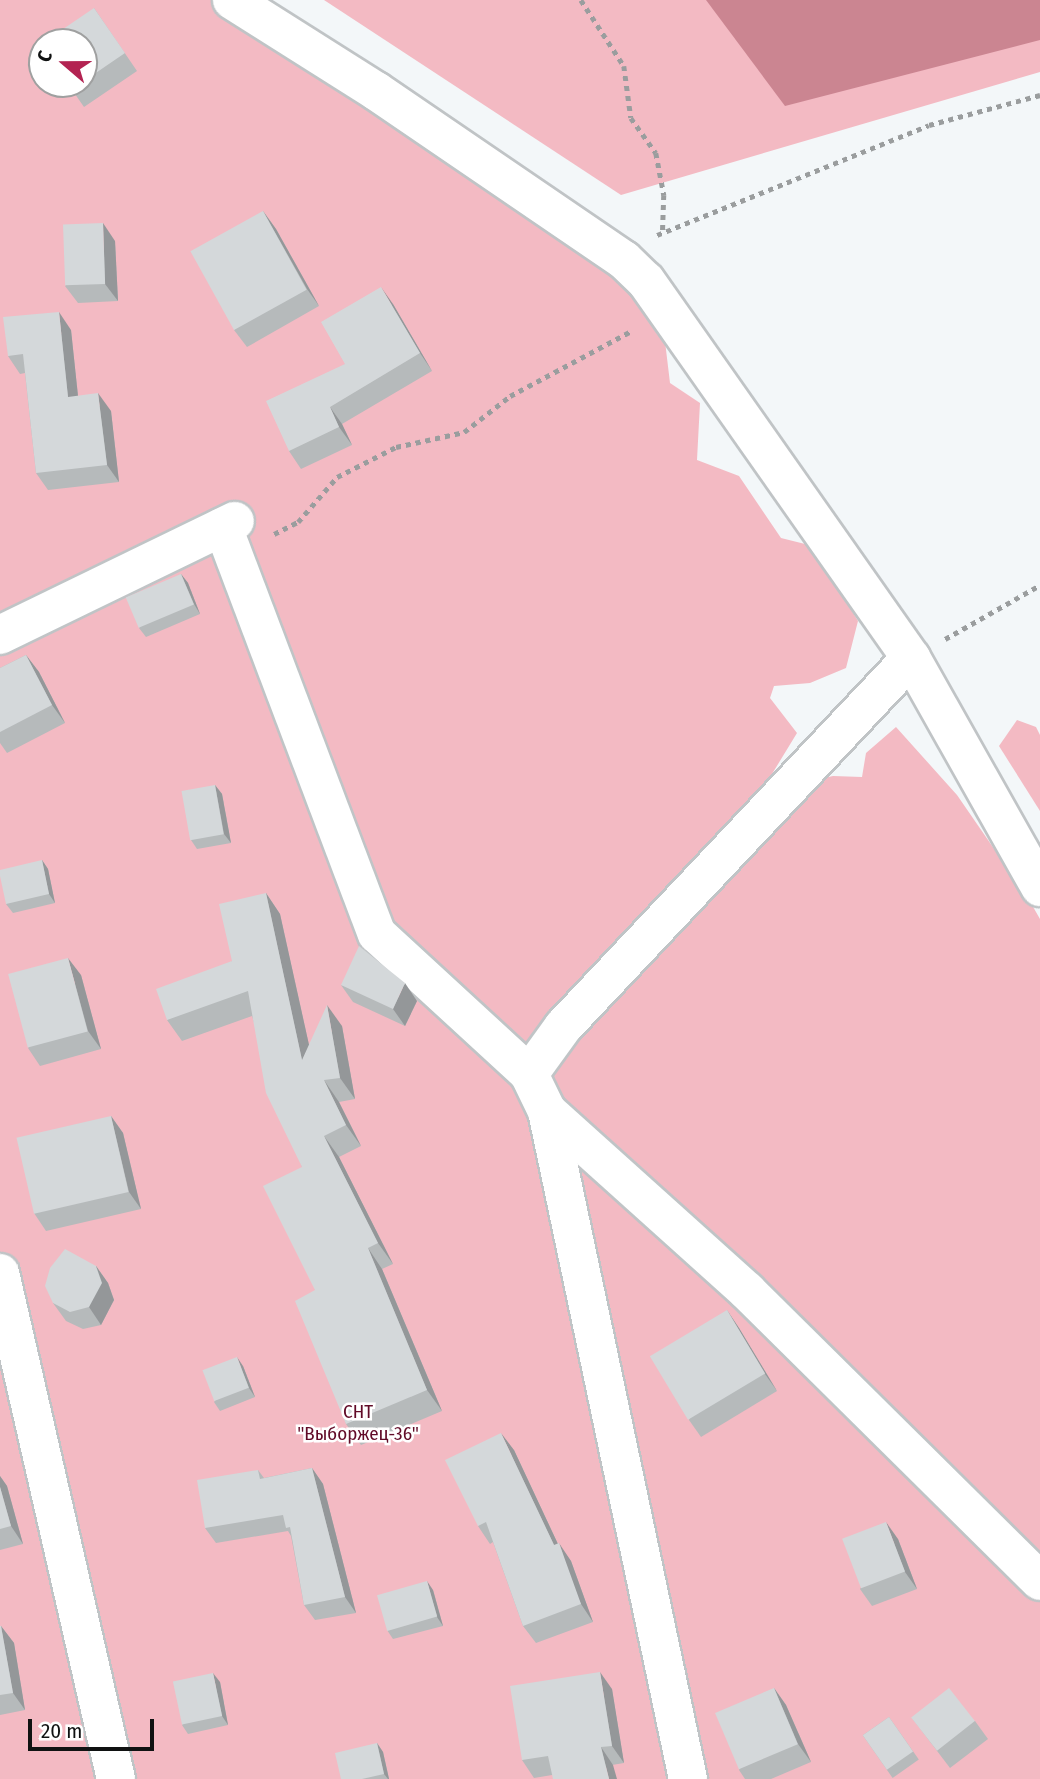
<!DOCTYPE html>
<meta charset="utf-8">
<style>
body{margin:0}
#map{position:relative;width:1040px;height:1779px;overflow:hidden;background:#f3f7f9;font-family:"Fira Sans Condensed",sans-serif}
div>[style]{position:absolute}
[style*='--x']{left:calc(var(--x)*1px);top:calc(var(--y)*1px);width:calc(var(--w)*1px);rotate:calc(var(--a)*1deg)}
.green>*{inset:0;background:#f3bac3}
.water>*{inset:0;background:#cb8591}
.path>*{height:4.5px;margin-top:-2.25px;transform-origin:0;background:repeating-linear-gradient(90deg,#9a9d9e 0 5px,transparent 0 10px)}
.roads{filter:drop-shadow(2px 0 #c0c4c6) drop-shadow(-2px 0 #c0c4c6) drop-shadow(0 2px #c0c4c6) drop-shadow(0 -2px #c0c4c6)}
.minor>*{height:38px;margin:-19px;padding:0 19px;transform-origin:19px;border-radius:19px;background:#fff}
.wall>*{inset:0;background:#b6babb;transform-origin:0 0}
.shaded-wall>*{inset:0;background:#949799}
.building>*{inset:0;background:#d4d8da;transform-origin:0 0}
span{translate:-50% -50%;white-space:nowrap;text-align:center;line-height:1.15;-webkit-text-stroke:5px #fff;paint-order:stroke}
.park-label{font-size:19px;color:#610b28}
.north{position:absolute;left:28px;top:28px;width:70px;height:70px;box-sizing:border-box;background:#fff;border:2px solid #9fa0a0;border-radius:50%;rotate:290deg;font-size:19px;font-weight:700;line-height:28px;text-align:center;color:#101212}
.north::after{content:'';display:block;margin:auto;width:24px;height:32px;background:#b32352;clip-path:polygon(50% 0,100% 100%,50% 72%,0 100%)}
.scale{position:absolute;left:28px;top:1719px;width:126px;height:32px;box-sizing:border-box;border:4px solid #101212;border-top:0;padding-left:9px;font-size:21px;line-height:24px;white-space:nowrap;color:#101212;-webkit-text-stroke:5px #fff;paint-order:stroke}
</style>
<div id="map">
<div class="green">
<div style="clip-path:polygon(evenodd,0 0,231px 0,608px 250px,664px 333px,670px 383px,700px 403px,697px 460px,739px 476px,781px 538px,813px 546px,858px 621px,846px 668px,810px 683px,774px 686px,770px 698px,797px 733px,761px 792px,833px 776px,862px 777px,866px 753px,896px 727px,957px 795px,1028px 898px,1040px 919px,1040px 1779px,0 1779px,0 0,42px 42px,84px 42px,84px 84px,42px 84px,42px 42px)"></div>
<div style="clip-path:polygon(324px 0,1040px 0,1040px 72px,621px 195px)"></div>
<div style="clip-path:polygon(1017px 720px,1036px 727px,1040px 735px,1040px 811px,999px 746px)"></div>
</div>
<div class="water">
<div style="clip-path:polygon(706px 0,1040px 0,1040px 40px,785px 106px)"></div>
</div>
<div class="path">
<div style="--x:581;--y:0;--w:79;--a:56.9"></div>
<div style="--x:624;--y:66;--w:52;--a:82.3"></div>
<div style="--x:631;--y:118;--w:43;--a:54.5"></div>
<div style="--x:656;--y:153;--w:43;--a:79.2"></div>
<div style="--x:664;--y:195;--w:37;--a:92"></div>
<div style="--x:657;--y:235;--w:293;--a:-22"></div>
<div style="--x:929;--y:125;--w:115;--a:-15.1"></div>
<div style="--x:274;--y:534;--w:27;--a:-27"></div>
<div style="--x:298;--y:522;--w:60;--a:-49.1"></div>
<div style="--x:337;--y:477;--w:66;--a:-27"></div>
<div style="--x:396;--y:447;--w:70;--a:-12.4"></div>
<div style="--x:464;--y:432;--w:58;--a:-38"></div>
<div style="--x:510;--y:396;--w:137;--a:-28.2"></div>
<div style="--x:945;--y:639;--w:109;--a:-29.6"></div>
</div>
<div class="roads">
<div class="minor">
<div style="--x:232;--y:0;--w:170;--a:32.3"></div>
<div style="--x:376;--y:91;--w:300;--a:34.3"></div>
<div style="--x:624;--y:260;--w:30;--a:44"></div>
<div style="--x:646;--y:281;--w:461;--a:54.9"></div>
<div style="--x:911;--y:658;--w:263;--a:60.6"></div>
<div style="--x:223;--y:527;--w:435;--a:69.3"></div>
<div style="--x:377;--y:934;--w:207;--a:42.6"></div>
<div style="--x:529;--y:1074;--w:41;--a:64.1"></div>
<div style="--x:547;--y:1111;--w:269;--a:42"></div>
<div style="--x:747;--y:1291;--w:412;--a:44.7"></div>
<div style="--x:0;--y:635;--w:261;--a:-25.9"></div>
<div style="--x:529;--y:1074;--w:58;--a:-54.1"></div>
<div style="--x:563;--y:1027;--w:507;--a:-46.68"></div>
<div style="--x:547;--y:1111;--w:683;--a:78.08"></div>
<div style="--x:0;--y:1273;--w:519;--a:77.09"></div>
</div>
</div>
<div class="wall">
<div style="clip-path:polygon(94px 8px,137px 71px,84px 107px,68px 84px,84px 84px,84px 42px)"></div>
<div style="clip-path:polygon(263px 211px,276px 229px,319px 306px,247px 347px,234px 330px)"></div>
<div style="clip-path:polygon(115px 241px,118px 301px,78px 303px,65px 286px)"></div>
<div style="clip-path:polygon(393px 304px,432px 371px,342px 424px,352px 445px,301px 469px,289px 451px,345px 364px)"></div>
<div style="clip-path:polygon(71px 330px,78px 396px,111px 411px,119px 482px,48px 490px,36px 473px,25px 373px,20px 374px,8px 356px)"></div>
<div style="clip-path:polygon(181px 574px,188px 583px,200px 614px,146px 637px,139px 628px)"></div>
<div style="clip-path:polygon(26px 655px,39px 672px,65px 723px,7px 753px,0 743px,0 668px)"></div>
<div style="clip-path:polygon(215px 785px,222px 794px,231px 843px,197px 849px,191px 840px)"></div>
<div style="clip-path:polygon(42px 860px,48px 869px,55px 903px,13px 913px,6px 904px)"></div>
<div style="clip-path:polygon(266px 893px,280px 914px,309px 1045px,342px 1026px,355px 1099px,339px 1102px,361px 1146px,339px 1157px,393px 1264px,382px 1269px,442px 1411px,361px 1445px,346px 1424px,315px 1290px,302px 1167px,252px 1016px,182px 1041px,167px 1020px,232px 961px)"></div>
<div style="clip-path:polygon(81px 975px,101px 1049px,40px 1066px,28px 1048px)"></div>
<div style="clip-path:polygon(341px 985px,417px 1001px,405px 1026px,353px 1002px)"></div>
<div style="clip-path:polygon(111px 1116px,123px 1133px,141px 1209px,46px 1231px,34px 1213px)"></div>
<div style="clip-path:polygon(96px 1266px,108px 1283px,114px 1300px,101px 1325px,83px 1329px,66px 1321px,53px 1303px)"></div>
<div style="clip-path:polygon(727px 1310px,739px 1328px,777px 1391px,701px 1437px,689px 1420px)"></div>
<div style="clip-path:polygon(243px 1366px,255px 1397px,220px 1411px,214px 1402px)"></div>
<div style="clip-path:polygon(514px 1450px,558px 1544px,571px 1561px,593px 1622px,536px 1643px,523px 1626px,493px 1542px,490px 1544px,478px 1526px)"></div>
<div style="clip-path:polygon(312px 1468px,323px 1484px,356px 1613px,315px 1620px,304px 1605px,291px 1536px,288px 1531px,216px 1543px,205px 1528px,258px 1470px,264px 1478px)"></div>
<div style="clip-path:polygon(0 1476px,7px 1486px,23px 1544px,0 1550px)"></div>
<div style="clip-path:polygon(898px 1539px,917px 1589px,872px 1606px,860px 1589px)"></div>
<div style="clip-path:polygon(433px 1590px,443px 1626px,393px 1639px,387px 1630px)"></div>
<div style="clip-path:polygon(0 1626px,1px 1626px,14px 1643px,25px 1710px,0 1715px)"></div>
<div style="clip-path:polygon(220px 1682px,228px 1725px,188px 1734px,182px 1725px)"></div>
<div style="clip-path:polygon(774px 1688px,786px 1705px,811px 1762px,771px 1779px,745px 1779px,739px 1770px)"></div>
<div style="clip-path:polygon(612px 1689px,624px 1763px,534px 1778px,522px 1760px)"></div>
<div style="left:889px;top:1717px;width:52px;height:32px;rotate:55deg"></div>
<div style="clip-path:polygon(912px 1718px,975px 1721px,988px 1739px,950px 1768px)"></div>
<div style="clip-path:polygon(377px 1743px,383px 1752px,389px 1779px,341px 1779px)"></div>
</div>
<div class="shaded-wall">
<div style="clip-path:polygon(263px 211px,276px 229px,319px 306px,307px 289px)"></div>
<div style="clip-path:polygon(103px 223px,115px 241px,118px 301px,105px 284px)"></div>
<div style="clip-path:polygon(381px 287px,393px 304px,432px 371px,420px 353px)"></div>
<div style="clip-path:polygon(59px 312px,71px 330px,80px 415px,68px 397px)"></div>
<div style="clip-path:polygon(98px 393px,111px 411px,119px 482px,107px 465px)"></div>
<div style="clip-path:polygon(330px 407px,342px 424px,352px 445px,339px 427px)"></div>
<div style="clip-path:polygon(181px 574px,188px 583px,200px 614px,194px 604px)"></div>
<div style="clip-path:polygon(26px 655px,39px 672px,65px 723px,52px 705px)"></div>
<div style="clip-path:polygon(215px 785px,222px 794px,231px 843px,224px 834px)"></div>
<div style="clip-path:polygon(42px 860px,48px 869px,55px 903px,49px 894px)"></div>
<div style="clip-path:polygon(266px 893px,280px 914px,317px 1081px,302px 1060px)"></div>
<div style="clip-path:polygon(68px 958px,81px 975px,101px 1049px,88px 1031px)"></div>
<div style="clip-path:polygon(405px 983px,417px 1001px,405px 1026px,393px 1009px)"></div>
<div style="clip-path:polygon(327px 1005px,342px 1026px,355px 1099px,340px 1078px)"></div>
<div style="clip-path:polygon(324px 1080px,339px 1102px,361px 1146px,346px 1125px)"></div>
<div style="clip-path:polygon(111px 1116px,123px 1133px,141px 1209px,129px 1192px)"></div>
<div style="clip-path:polygon(324px 1136px,339px 1157px,393px 1264px,378px 1243px)"></div>
<div style="clip-path:polygon(368px 1248px,382px 1269px,442px 1411px,427px 1390px)"></div>
<div style="clip-path:polygon(96px 1266px,108px 1283px,114px 1300px,101px 1325px,89px 1307px)"></div>
<div style="clip-path:polygon(727px 1310px,739px 1328px,777px 1391px,765px 1374px)"></div>
<div style="clip-path:polygon(237px 1357px,243px 1366px,255px 1397px,249px 1388px)"></div>
<div style="clip-path:polygon(501px 1433px,514px 1450px,564px 1557px,559px 1543px,571px 1561px,593px 1622px,581px 1604px,554px 1545px)"></div>
<div style="clip-path:polygon(312px 1468px,323px 1484px,356px 1613px,345px 1597px)"></div>
<div style="clip-path:polygon(0 1476px,7px 1486px,23px 1544px,11px 1526px,0 1487px)"></div>
<div style="clip-path:polygon(886px 1522px,898px 1539px,917px 1589px,905px 1572px)"></div>
<div style="clip-path:polygon(427px 1581px,433px 1590px,443px 1626px,437px 1617px)"></div>
<div style="clip-path:polygon(1px 1626px,14px 1643px,25px 1710px,13px 1693px)"></div>
<div style="clip-path:polygon(600px 1672px,612px 1689px,624px 1763px,612px 1746px)"></div>
<div style="clip-path:polygon(213px 1673px,220px 1682px,228px 1725px,222px 1716px)"></div>
<div style="clip-path:polygon(774px 1688px,786px 1705px,811px 1762px,798px 1744px)"></div>
<div style="clip-path:polygon(377px 1743px,383px 1752px,389px 1779px,388px 1779px,384px 1774px)"></div>
<div style="clip-path:polygon(601px 1747px,613px 1765px,617px 1779px,609px 1779px)"></div>
</div>
<div class="building">
<div style="clip-path:polygon(94px 8px,125px 53px,84px 81px,84px 42px,44px 42px)"></div>
<div style="clip-path:polygon(68px 84px,80px 84px,72px 90px)"></div>
<div style="left:263px;top:211px;width:90px;height:83px;rotate:61deg"></div>
<div style="left:103px;top:223px;width:61px;height:40px;rotate:88deg"></div>
<div style="clip-path:polygon(381px 287px,420px 353px,330px 407px,339px 427px,289px 451px,266px 401px,345px 364px,321px 322px)"></div>
<div style="clip-path:polygon(59px 312px,68px 397px,98px 393px,107px 465px,36px 473px,23px 354px,8px 356px,3px 317px)"></div>
<div style="left:181px;top:574px;width:33px;height:60px;rotate:67deg"></div>
<div style="clip-path:polygon(26px 655px,52px 705px,0 732px,0 668px)"></div>
<div style="left:215px;top:785px;width:50px;height:34px;rotate:80deg"></div>
<div style="clip-path:polygon(42px 860px,49px 894px,6px 904px,0 876px,0 870px)"></div>
<div style="clip-path:polygon(266px 893px,302px 1060px,327px 1005px,340px 1078px,324px 1080px,346px 1125px,324px 1136px,378px 1243px,368px 1248px,427px 1390px,346px 1424px,295px 1301px,315px 1290px,263px 1186px,302px 1167px,266px 1093px,248px 991px,167px 1020px,156px 989px,232px 961px,219px 904px)"></div>
<div style="clip-path:polygon(359px 946px,405px 983px,393px 1009px,341px 985px)"></div>
<div style="left:68px;top:958px;width:76px;height:62px;rotate:75deg"></div>
<div style="left:111px;top:1116px;width:78px;height:97px;rotate:77deg"></div>
<div style="clip-path:polygon(65px 1249px,96px 1266px,102px 1283px,89px 1307px,70px 1312px,53px 1303px,45px 1286px,50px 1268px)"></div>
<div style="left:727px;top:1310px;width:74px;height:90px;rotate:59deg"></div>
<div style="left:237px;top:1357px;width:33px;height:37px;rotate:69deg"></div>
<div style="clip-path:polygon(501px 1433px,554px 1545px,559px 1543px,581px 1604px,523px 1626px,486px 1522px,478px 1526px,445px 1460px)"></div>
<div style="clip-path:polygon(312px 1468px,345px 1597px,304px 1605px,290px 1527px,286px 1528px,283px 1515px,205px 1528px,197px 1480px,258px 1470px,260px 1479px)"></div>
<div style="clip-path:polygon(0 1487px,11px 1526px,0 1529px)"></div>
<div style="left:886px;top:1522px;width:53px;height:47px;rotate:69deg"></div>
<div style="left:427px;top:1581px;width:37px;height:52px;rotate:74deg"></div>
<div style="clip-path:polygon(0 1626px,1px 1626px,13px 1693px,0 1695px)"></div>
<div style="clip-path:polygon(600px 1672px,612px 1746px,601px 1747px,609px 1779px,553px 1779px,548px 1756px,522px 1760px,510px 1686px)"></div>
<div style="left:213px;top:1673px;width:44px;height:41px;rotate:78deg"></div>
<div style="left:774px;top:1688px;width:61px;height:64px;rotate:67deg"></div>
<div style="left:949px;top:1688px;width:42px;height:48px;rotate:52deg"></div>
<div style="left:889px;top:1717px;width:42px;height:32px;rotate:55deg"></div>
<div style="clip-path:polygon(377px 1743px,384px 1774px,362px 1779px,341px 1779px,335px 1753px)"></div>
</div>
<div class="park-label">
<span style="left:358px;top:1423px">СНТ<br>"Выборжец-36"</span>
</div>
<div class="north">С</div>
<div class="scale">20 m</div>
</div>
